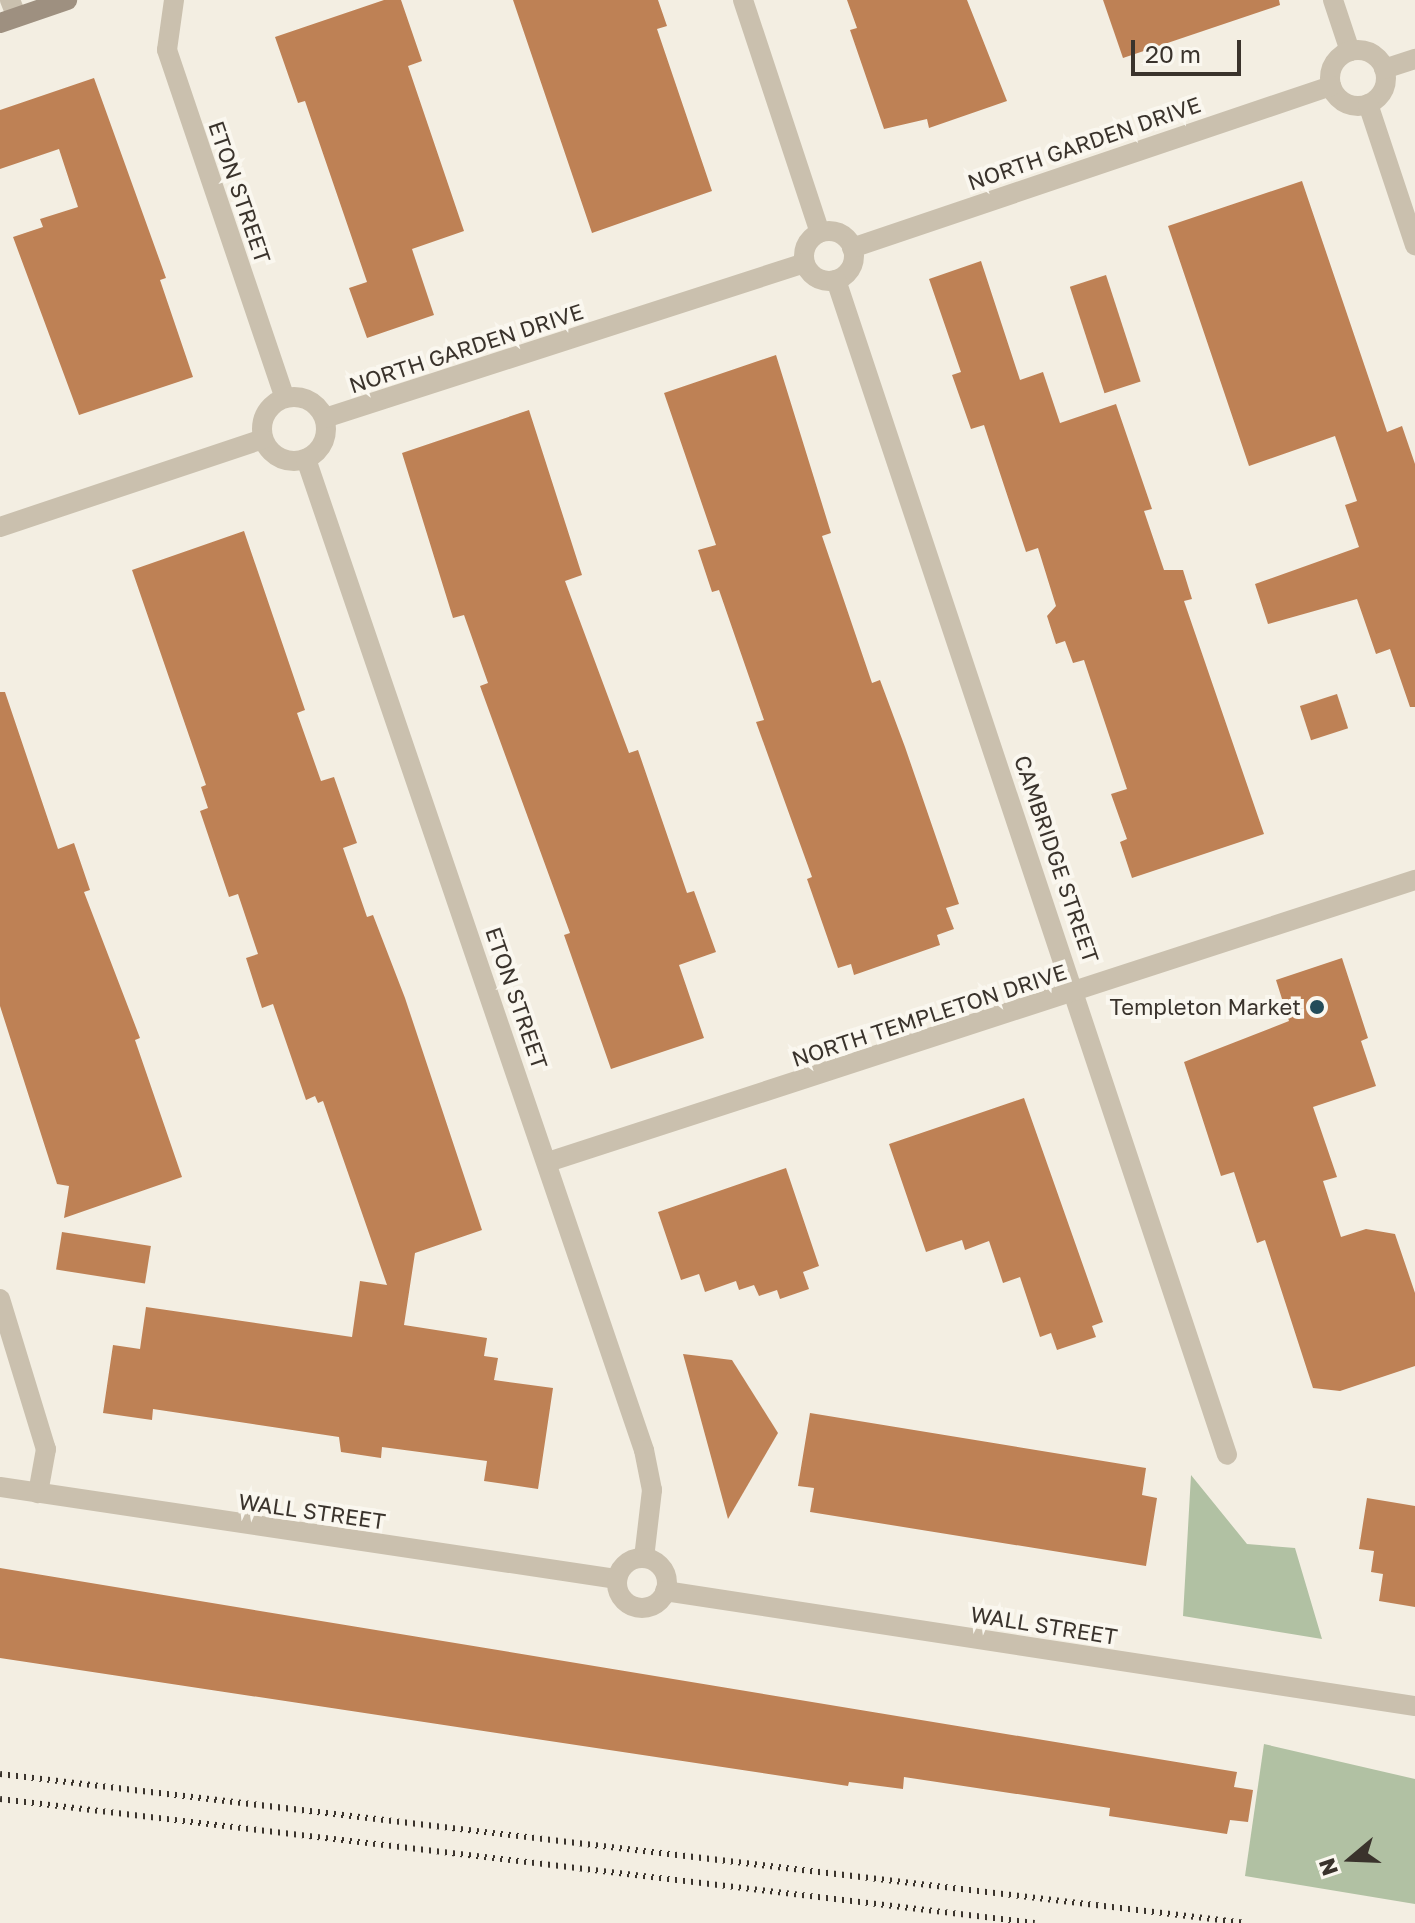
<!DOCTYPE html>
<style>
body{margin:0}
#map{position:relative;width:1415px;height:1923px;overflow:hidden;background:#f3eee2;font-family:"Golos Text",sans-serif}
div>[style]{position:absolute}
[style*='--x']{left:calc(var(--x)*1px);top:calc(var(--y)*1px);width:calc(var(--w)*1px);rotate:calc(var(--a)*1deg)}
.green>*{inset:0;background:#b1c1a3}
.building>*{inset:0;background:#be8155;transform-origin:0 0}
.minor>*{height:20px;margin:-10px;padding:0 10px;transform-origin:10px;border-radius:10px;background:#cac0ae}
.minor>.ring{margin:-10px;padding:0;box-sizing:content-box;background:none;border:20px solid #cac0ae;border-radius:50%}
.secondary>*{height:20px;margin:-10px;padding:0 10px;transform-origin:10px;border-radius:10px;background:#9e9080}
.rail>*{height:6px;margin-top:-3px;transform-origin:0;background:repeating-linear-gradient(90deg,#3a332c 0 2px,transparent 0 8px)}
.dots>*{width:22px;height:22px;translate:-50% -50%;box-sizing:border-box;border:4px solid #faf7ef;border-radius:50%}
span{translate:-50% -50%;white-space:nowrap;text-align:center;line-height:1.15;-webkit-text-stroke:8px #faf7ef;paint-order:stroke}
.street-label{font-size:22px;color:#3a332c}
.poi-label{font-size:22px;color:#3a332c}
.right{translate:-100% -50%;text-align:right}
.north{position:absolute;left:1311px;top:1819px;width:80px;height:80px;-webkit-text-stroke:6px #faf7ef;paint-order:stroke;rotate:251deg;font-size:22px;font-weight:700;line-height:32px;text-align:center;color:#3a332c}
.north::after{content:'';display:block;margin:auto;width:28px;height:36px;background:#3a332c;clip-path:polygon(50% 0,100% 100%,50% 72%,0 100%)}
.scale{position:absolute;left:1131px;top:40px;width:110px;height:36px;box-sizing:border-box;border:4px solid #3a332c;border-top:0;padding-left:10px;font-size:24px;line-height:28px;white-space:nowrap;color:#3a332c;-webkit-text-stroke:6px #faf7ef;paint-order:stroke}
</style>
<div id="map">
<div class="green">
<div style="clip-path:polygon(1191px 1475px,1247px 1544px,1295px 1548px,1322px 1639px,1183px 1616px)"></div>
<div style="clip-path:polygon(1264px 1744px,1415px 1779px,1415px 1904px,1245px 1876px)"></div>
</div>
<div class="building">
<div style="clip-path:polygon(384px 0,401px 0,422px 61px,408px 66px,464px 231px,412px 249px,434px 315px,367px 338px,349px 288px,367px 282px,305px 101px,298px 103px,275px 37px)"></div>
<div style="clip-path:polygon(513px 0,658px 0,667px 26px,657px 29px,712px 191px,592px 233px)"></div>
<div style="clip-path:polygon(847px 0,967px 0,1007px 101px,929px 128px,927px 119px,884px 129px,850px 30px,857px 28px)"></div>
<div style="clip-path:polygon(1103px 0,1279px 0,1280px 5px,1123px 58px)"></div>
<div style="clip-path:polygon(94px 78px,166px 278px,160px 280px,193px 377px,79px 415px,13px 237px,43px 227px,40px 219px,78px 207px,59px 149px,0 169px,0 110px)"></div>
<div style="clip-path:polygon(1302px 181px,1387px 432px,1402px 426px,1415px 464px,1415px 707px,1410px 707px,1390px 649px,1376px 654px,1357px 599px,1268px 624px,1255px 584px,1359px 547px,1345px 505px,1357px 501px,1335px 436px,1249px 466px,1168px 226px)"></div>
<div style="clip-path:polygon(981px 261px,1020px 380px,1043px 372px,1060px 423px,1116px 404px,1152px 509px,1144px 511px,1164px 570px,1183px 570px,1192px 599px,1184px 601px,1264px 834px,1132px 878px,1120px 842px,1127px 839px,1111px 794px,1127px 789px,1084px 660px,1073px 663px,1065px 641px,1056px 644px,1047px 616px,1056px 606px,1038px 548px,1026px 552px,984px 425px,971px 429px,952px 375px,961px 372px,929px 279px)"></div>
<div style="left:1106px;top:275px;width:112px;height:38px;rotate:72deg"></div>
<div style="clip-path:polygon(776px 355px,831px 533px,822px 536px,872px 683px,880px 680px,905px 747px,959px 904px,946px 908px,954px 929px,937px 935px,940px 945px,854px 975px,851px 964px,838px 968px,807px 879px,812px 877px,756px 722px,764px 720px,719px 590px,712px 592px,698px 550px,716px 545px,664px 393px)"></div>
<div style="clip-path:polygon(529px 410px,582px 575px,565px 581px,629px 753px,638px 750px,687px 893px,694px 891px,716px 952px,679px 965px,704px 1038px,611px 1069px,564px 935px,570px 933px,480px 686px,488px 683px,464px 615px,453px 618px,402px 453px)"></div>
<div style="clip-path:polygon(244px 531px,305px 710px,297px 713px,321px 781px,334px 777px,357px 843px,343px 848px,367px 917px,373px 915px,405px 998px,482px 1230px,415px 1253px,404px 1325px,487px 1338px,484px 1356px,498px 1358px,494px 1380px,553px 1388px,538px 1489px,484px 1481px,487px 1461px,382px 1447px,381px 1458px,341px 1452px,339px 1437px,153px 1409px,152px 1420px,103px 1413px,113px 1345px,140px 1349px,146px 1307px,352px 1337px,360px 1281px,387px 1285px,323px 1101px,318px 1103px,315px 1096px,306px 1100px,273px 1004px,262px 1008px,246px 958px,258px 954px,238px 894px,229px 897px,200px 811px,208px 808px,201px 787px,206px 785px,132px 570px)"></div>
<div style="clip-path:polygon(0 692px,5px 692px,58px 849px,74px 843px,90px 890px,84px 892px,140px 1038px,135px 1040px,182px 1177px,64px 1218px,69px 1186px,57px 1184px,0 1006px)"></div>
<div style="left:1337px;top:694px;width:36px;height:39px;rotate:72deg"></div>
<div style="clip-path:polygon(1342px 958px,1368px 1038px,1361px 1041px,1376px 1086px,1313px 1107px,1337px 1177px,1323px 1181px,1341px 1237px,1366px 1229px,1395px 1234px,1415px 1293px,1415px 1366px,1340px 1391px,1313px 1388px,1265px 1240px,1257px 1243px,1234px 1172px,1221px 1176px,1184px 1062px,1289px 1021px,1276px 980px)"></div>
<div style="clip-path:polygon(1024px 1098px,1103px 1322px,1092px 1326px,1096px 1337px,1057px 1350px,1051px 1333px,1040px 1337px,1020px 1277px,1003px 1283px,989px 1241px,965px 1250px,962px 1240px,926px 1252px,889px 1144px)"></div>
<div style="clip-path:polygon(786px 1168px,819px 1266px,803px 1272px,809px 1289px,780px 1299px,777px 1290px,759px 1296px,754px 1285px,739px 1290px,736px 1281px,705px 1292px,699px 1274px,681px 1280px,658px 1212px)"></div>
<div style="left:62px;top:1232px;width:90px;height:38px;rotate:9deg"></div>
<div style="clip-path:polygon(683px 1354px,732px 1360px,778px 1433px,728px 1519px)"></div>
<div style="clip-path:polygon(810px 1413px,1146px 1468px,1142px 1495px,1157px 1498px,1146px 1566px,810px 1512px,814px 1488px,798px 1486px)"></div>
<div style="clip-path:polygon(1367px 1498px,1415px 1506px,1415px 1607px,1379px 1601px,1383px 1574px,1371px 1572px,1374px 1551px,1359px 1549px)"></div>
<div style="clip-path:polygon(0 1568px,1237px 1772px,1234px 1787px,1253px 1790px,1248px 1822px,1230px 1820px,1227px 1834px,1109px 1816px,1110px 1808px,904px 1777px,903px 1789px,849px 1782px,848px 1786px,0 1658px)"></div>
</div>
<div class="minor">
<div style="--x:10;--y:0;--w:18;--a:68"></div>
<div style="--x:174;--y:0;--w:50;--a:98"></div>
<div style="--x:167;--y:50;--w:367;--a:71.3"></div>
<div style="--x:743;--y:0;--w:245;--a:71.7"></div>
<div style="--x:1333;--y:0;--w:54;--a:71.6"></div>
<div class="ring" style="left:1330px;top:50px;width:36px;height:36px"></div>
<div style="--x:1384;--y:69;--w:33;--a:-18"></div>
<div style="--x:1368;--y:104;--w:149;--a:71.6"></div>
<div class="ring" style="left:804px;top:231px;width:30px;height:30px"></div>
<div style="--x:852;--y:248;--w:506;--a:-18.69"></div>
<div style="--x:836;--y:280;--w:1238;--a:71.59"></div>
<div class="ring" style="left:262px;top:397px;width:44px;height:44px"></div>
<div style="--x:325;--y:418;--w:504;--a:-17.9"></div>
<div style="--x:306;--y:459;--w:1047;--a:71.17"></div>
<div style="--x:644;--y:1450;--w:41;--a:78.7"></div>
<div style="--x:652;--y:1490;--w:68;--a:96.7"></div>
<div style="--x:0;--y:527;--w:277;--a:-18.5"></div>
<div style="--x:548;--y:1162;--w:912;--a:-18.02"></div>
<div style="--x:0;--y:1299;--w:157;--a:73"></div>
<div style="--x:46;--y:1449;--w:45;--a:100.3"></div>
<div style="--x:0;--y:1487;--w:624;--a:8.48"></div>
<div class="ring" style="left:617px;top:1558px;width:30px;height:30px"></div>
<div style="--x:665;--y:1591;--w:759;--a:8.72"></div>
</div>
<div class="secondary">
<div style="--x:0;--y:23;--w:71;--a:-18.9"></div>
</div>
<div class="rail">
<div style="--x:0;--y:1774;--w:1255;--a:6.82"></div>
<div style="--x:0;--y:1799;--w:1042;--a:6.83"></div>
</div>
<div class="dots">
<div style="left:1317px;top:1007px;background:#244c59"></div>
</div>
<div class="street-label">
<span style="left:1084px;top:143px;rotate:-19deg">NORTH GARDEN DRIVE</span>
<span style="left:240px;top:192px;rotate:71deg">ETON STREET</span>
<span style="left:466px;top:348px;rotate:-18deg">NORTH GARDEN DRIVE</span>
<span style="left:1057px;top:859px;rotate:71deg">CAMBRIDGE STREET</span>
<span style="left:517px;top:998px;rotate:71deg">ETON STREET</span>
<span style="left:929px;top:1015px;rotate:-18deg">NORTH TEMPLETON DRIVE</span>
<span style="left:312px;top:1511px;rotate:8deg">WALL STREET</span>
<span style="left:1044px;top:1625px;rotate:9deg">WALL STREET</span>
</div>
<div class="poi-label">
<span class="right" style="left:1301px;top:1007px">Templeton Market</span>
</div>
<div class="north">N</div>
<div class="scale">20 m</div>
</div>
